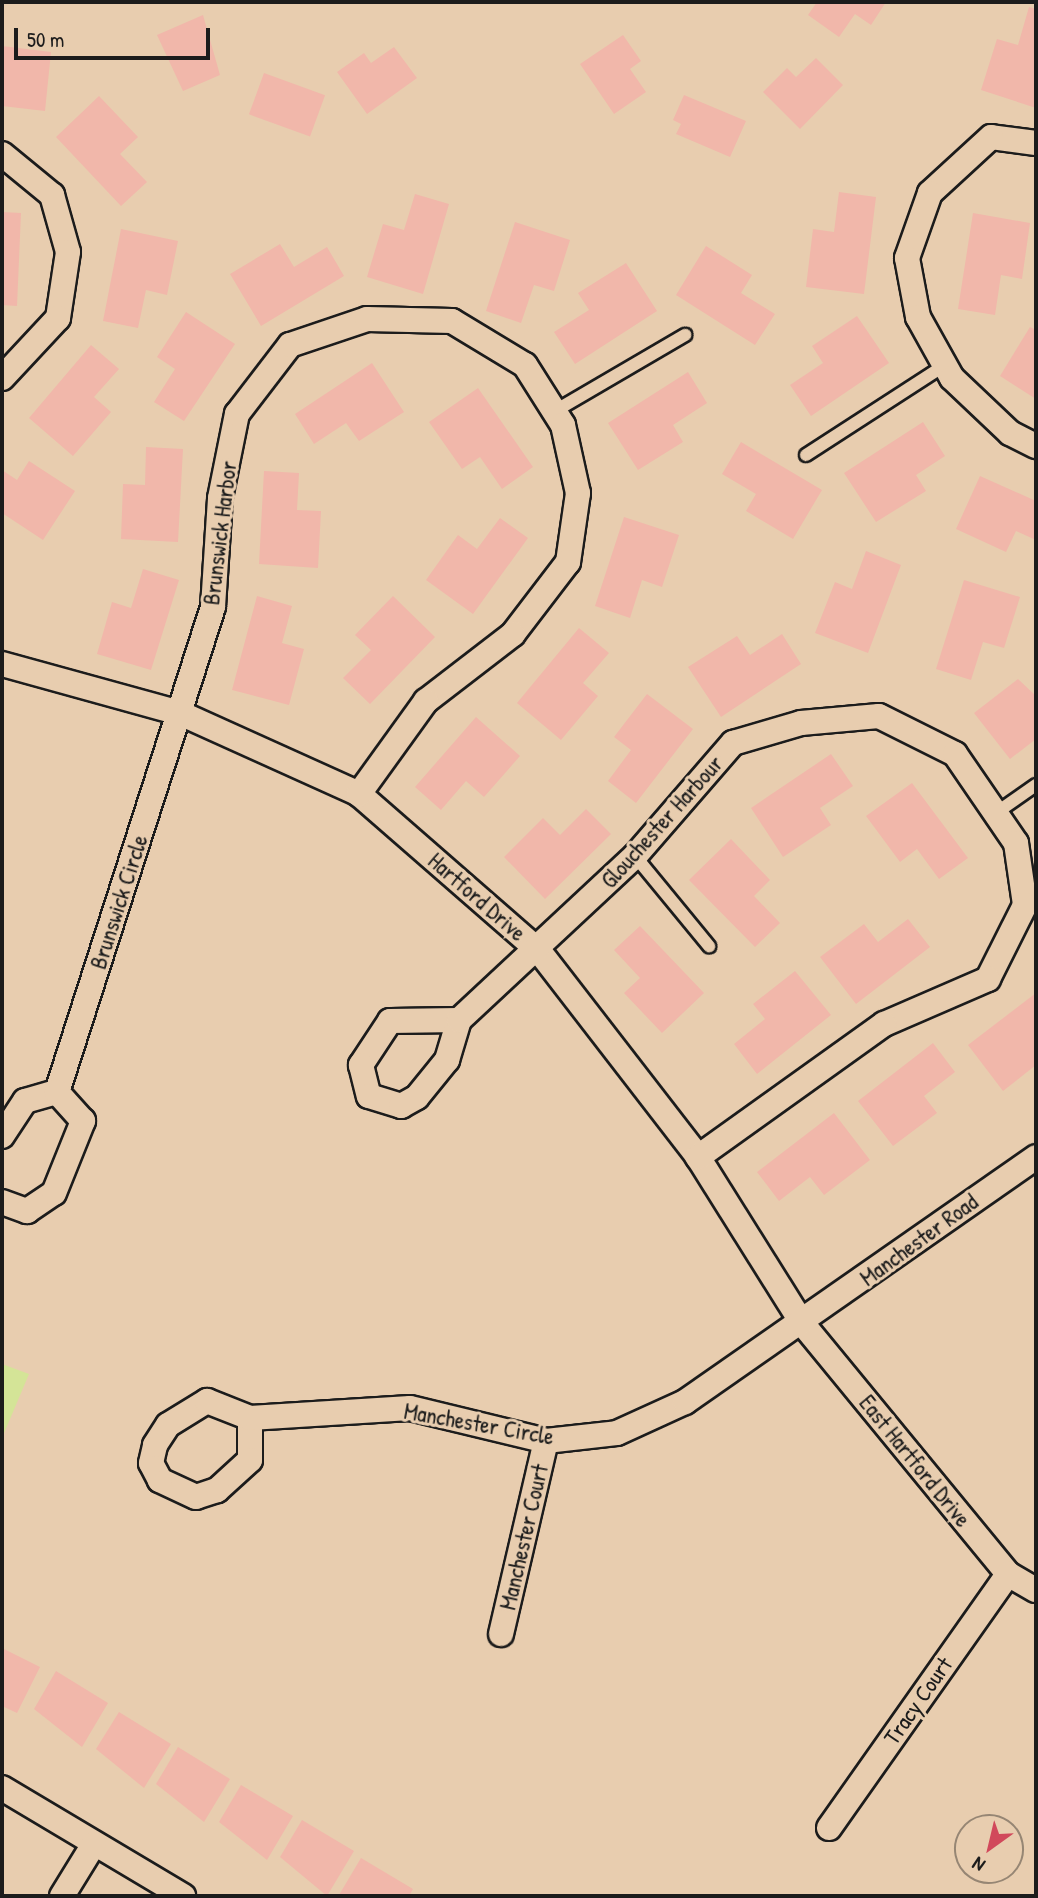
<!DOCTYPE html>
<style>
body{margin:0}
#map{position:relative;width:1038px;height:1898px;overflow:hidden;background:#e8cdaf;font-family:"Patrick Hand",sans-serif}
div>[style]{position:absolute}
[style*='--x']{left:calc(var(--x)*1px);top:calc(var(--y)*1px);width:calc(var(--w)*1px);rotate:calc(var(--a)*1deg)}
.green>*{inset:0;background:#d4e497}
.building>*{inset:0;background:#f1b7aa;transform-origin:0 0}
.roads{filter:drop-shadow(2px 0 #1c1c1c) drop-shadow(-2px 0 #1c1c1c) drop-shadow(0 2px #1c1c1c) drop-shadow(0 -2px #1c1c1c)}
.lane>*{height:12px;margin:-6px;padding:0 6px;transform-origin:6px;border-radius:6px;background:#e8cdaf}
.street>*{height:24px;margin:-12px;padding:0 12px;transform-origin:12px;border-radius:12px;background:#e8cdaf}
span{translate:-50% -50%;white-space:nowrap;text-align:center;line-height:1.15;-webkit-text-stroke:6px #e8cdaf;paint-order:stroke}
.street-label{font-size:23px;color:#1c1c1c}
.frame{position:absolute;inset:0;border:4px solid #1c1c1c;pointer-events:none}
.north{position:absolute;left:954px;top:1814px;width:70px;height:70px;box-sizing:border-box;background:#e8cdaf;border:2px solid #968674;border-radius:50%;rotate:214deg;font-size:19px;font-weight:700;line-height:28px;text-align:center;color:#1c1c1c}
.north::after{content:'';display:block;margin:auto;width:24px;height:32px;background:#d1495b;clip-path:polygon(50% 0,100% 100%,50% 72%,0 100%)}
.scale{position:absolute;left:14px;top:28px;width:196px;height:32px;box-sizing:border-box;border:4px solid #1c1c1c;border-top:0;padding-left:9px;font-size:21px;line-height:24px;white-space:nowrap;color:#1c1c1c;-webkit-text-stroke:5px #e8cdaf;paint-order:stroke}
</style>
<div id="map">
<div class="green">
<div style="clip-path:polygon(2px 1364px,29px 1374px,2px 1438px)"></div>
</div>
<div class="building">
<div style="clip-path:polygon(817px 2px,886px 2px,871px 25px,855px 14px,839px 37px,808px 15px)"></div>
<div style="clip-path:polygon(1029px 7px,1036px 9px,1036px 108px,981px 90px,997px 39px,1018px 45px)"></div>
<div style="clip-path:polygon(203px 15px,220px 75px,183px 91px,157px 35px)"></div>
<div style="clip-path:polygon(623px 35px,641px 61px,630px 69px,646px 92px,614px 114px,580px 64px)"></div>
<div style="clip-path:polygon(2px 46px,51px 52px,45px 111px,2px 106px)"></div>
<div style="clip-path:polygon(394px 47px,417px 78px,367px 114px,337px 72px,364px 53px,371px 63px)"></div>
<div style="clip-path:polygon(816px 58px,843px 85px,800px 129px,763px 92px,787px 68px,796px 77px)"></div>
<div style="left:264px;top:73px;width:65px;height:44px;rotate:20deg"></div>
<div style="clip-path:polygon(684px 95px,746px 121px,730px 157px,676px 134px,681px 124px,673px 120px)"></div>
<div style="clip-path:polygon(99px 96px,138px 137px,120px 154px,147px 182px,121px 206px,56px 137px)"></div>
<div style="clip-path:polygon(839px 192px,876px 197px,864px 294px,806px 287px,813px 229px,834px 232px)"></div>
<div style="clip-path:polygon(415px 194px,449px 204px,423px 294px,367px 277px,383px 224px,404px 230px)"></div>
<div style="clip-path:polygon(2px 212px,21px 213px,17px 306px,2px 305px)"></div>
<div style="clip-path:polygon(973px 213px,1030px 223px,1022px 279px,1001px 275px,995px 315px,958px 309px)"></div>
<div style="clip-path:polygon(515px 222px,570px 240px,554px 291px,534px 285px,521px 323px,486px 311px)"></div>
<div style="clip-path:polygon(121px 229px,178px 241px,167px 295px,146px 290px,138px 328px,103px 321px)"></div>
<div style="clip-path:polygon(280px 244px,294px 267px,327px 247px,344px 276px,261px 326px,230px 274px)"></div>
<div style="clip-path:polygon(706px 246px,752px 275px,741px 293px,775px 314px,755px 345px,676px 295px)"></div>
<div style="clip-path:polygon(626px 263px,657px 311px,575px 364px,554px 332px,589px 310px,578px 293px)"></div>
<div style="clip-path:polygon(186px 312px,235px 344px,184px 421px,154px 402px,175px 369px,157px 357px)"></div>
<div style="clip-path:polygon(857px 316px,889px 363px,811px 416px,790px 385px,823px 363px,812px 346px)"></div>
<div style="clip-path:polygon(1030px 327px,1036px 330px,1036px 399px,1000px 376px)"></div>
<div style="clip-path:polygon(91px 345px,119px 369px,94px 397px,111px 412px,73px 456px,29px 418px)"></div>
<div style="clip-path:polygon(372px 363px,404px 412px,359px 441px,346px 423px,314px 444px,295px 414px)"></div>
<div style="clip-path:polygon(688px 372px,707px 403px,673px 425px,683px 442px,638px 470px,608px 423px)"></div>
<div style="clip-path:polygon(478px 388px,533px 467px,502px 489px,480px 457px,462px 469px,429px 422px)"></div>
<div style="clip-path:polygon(923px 422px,945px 456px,916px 475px,926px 491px,876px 522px,844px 473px)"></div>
<div style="clip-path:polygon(741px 442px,822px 490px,793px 539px,746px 511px,756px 494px,722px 474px)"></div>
<div style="clip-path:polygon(146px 447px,183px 449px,178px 542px,121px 539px,123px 484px,145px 485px)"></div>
<div style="clip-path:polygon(29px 461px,75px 491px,43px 540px,2px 513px,2px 470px,17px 480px)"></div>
<div style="clip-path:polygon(264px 471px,299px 473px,297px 510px,321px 511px,318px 568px,259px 564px)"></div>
<div style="clip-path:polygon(980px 476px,1036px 501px,1036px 540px,1016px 531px,1006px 552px,956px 529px)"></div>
<div style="clip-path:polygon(624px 517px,679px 535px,662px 587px,642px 580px,630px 618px,595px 606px)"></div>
<div style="clip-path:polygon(500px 518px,528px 538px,473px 614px,426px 580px,458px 535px,477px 549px)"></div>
<div style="clip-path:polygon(866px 551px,901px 565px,868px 653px,815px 633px,835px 582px,852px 589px)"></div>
<div style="clip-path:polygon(143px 569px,179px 580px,151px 670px,97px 654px,112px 602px,131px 608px)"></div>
<div style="clip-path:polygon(964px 580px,1020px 597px,1004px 648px,983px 642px,971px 680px,936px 669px)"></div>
<div style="clip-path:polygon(257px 596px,292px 606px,282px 643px,304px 649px,289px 705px,232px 690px)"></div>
<div style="clip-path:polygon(393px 596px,435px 637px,370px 704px,343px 678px,371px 650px,355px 635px)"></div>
<div style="clip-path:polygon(579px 628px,609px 653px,583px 683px,598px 696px,561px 740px,517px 703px)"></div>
<div style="clip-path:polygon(782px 634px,801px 664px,721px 717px,688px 667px,737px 636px,750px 655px)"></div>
<div style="clip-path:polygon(1018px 679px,1036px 696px,1036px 739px,1010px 759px,974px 713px)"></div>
<div style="clip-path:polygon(647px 694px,693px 729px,636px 803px,608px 781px,631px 750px,614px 737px)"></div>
<div style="clip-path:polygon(476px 717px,520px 756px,484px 797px,466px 781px,441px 810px,415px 787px)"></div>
<div style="clip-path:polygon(831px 754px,853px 786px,820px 808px,831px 825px,783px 857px,751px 808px)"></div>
<div style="clip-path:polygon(912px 783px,968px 858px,939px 879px,917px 849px,900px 862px,866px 816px)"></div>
<div style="clip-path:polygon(586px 809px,611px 834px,545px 899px,504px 857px,543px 818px,560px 835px)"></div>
<div style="clip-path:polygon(731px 839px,770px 880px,754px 896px,780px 923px,755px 947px,689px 880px)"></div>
<div style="clip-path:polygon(908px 919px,930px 947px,856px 1004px,820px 957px,864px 924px,878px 942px)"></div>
<div style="clip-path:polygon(640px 926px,704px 993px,662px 1033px,624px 993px,640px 978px,614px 950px)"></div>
<div style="clip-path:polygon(795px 971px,831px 1015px,757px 1074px,734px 1044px,765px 1019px,753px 1004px)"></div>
<div style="clip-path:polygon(1036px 993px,1036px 1065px,1003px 1091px,968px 1045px)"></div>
<div style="clip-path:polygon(933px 1043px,955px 1072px,924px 1096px,937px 1113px,893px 1146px,858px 1101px)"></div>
<div style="clip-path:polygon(834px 1113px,870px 1160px,824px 1195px,810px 1177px,779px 1201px,757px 1172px)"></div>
<div style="clip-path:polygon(2px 1648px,40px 1667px,17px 1713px,2px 1706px)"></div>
<div style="clip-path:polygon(56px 1671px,108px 1703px,82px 1747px,34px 1709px)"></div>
<div style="clip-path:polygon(119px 1712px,171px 1744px,144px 1788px,96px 1749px)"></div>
<div style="clip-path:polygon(178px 1747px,230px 1779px,204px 1822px,156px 1784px)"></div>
<div style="clip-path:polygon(241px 1785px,293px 1816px,267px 1860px,219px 1822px)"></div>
<div style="clip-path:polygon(302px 1820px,354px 1851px,327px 1896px,280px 1857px)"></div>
<div style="clip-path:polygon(361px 1858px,413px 1889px,409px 1896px,339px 1895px)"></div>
</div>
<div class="roads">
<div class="lane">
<div style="--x:555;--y:411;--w:151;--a:-30.3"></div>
<div style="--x:806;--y:455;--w:166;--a:-32.9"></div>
<div style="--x:996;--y:813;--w:49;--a:-35"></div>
<div style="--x:635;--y:856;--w:117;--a:50.6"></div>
</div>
<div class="street">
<div style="--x:1036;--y:143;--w:45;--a:-172.4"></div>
<div style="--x:991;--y:137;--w:83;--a:137.4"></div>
<div style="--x:930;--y:193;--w:69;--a:109.5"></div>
<div style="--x:907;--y:258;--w:60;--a:79.4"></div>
<div style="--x:918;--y:317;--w:70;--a:60.9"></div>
<div style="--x:952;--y:378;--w:80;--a:43.5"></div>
<div style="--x:1010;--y:433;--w:29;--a:27"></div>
<div style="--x:2;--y:154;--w:65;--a:39.4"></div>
<div style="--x:52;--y:195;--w:59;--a:74.3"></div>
<div style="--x:68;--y:252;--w:67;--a:98.6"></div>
<div style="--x:58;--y:318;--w:82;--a:133"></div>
<div style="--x:2;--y:664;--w:185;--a:15.4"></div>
<div style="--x:180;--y:713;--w:196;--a:24.3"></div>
<div style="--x:359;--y:794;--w:239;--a:41.1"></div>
<div style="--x:539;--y:951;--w:260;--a:52.3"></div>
<div style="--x:698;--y:1157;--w:196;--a:57.9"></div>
<div style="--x:802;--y:1323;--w:325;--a:50.6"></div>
<div style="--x:1008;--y:1574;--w:32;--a:30"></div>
<div style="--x:459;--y:1020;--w:69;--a:179.2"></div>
<div style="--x:390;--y:1021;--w:53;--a:123.4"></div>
<div style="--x:361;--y:1065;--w:32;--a:76"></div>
<div style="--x:369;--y:1096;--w:34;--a:17"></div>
<div style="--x:401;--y:1106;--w:18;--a:-29"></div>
<div style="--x:417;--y:1097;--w:48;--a:-51"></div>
<div style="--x:447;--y:1060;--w:42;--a:-73.3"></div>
<div style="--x:459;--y:1020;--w:241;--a:-43"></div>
<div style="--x:635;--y:856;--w:150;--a:-49.1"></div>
<div style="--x:733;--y:743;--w:71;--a:-16.4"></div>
<div style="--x:801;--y:723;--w:78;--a:-5.1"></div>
<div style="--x:879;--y:716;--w:85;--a:26.6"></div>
<div style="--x:955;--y:754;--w:108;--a:55.6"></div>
<div style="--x:1016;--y:843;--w:63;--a:81.7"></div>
<div style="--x:1025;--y:905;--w:83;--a:116.6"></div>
<div style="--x:988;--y:979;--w:113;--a:156.6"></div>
<div style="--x:884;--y:1024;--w:229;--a:144.4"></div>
<div style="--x:57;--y:1092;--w:509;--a:-72.17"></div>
<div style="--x:213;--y:607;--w:109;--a:-86.3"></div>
<div style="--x:220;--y:498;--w:86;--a:-78.6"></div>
<div style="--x:237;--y:414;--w:87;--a:-52.5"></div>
<div style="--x:290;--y:345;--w:81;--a:-18.7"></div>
<div style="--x:367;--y:319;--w:85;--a:1.3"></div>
<div style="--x:452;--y:321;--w:85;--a:31.1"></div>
<div style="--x:525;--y:365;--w:71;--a:57.7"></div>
<div style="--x:563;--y:425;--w:70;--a:77.6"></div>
<div style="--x:578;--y:493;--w:70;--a:98.2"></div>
<div style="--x:568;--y:562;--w:91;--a:127.4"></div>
<div style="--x:513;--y:634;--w:110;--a:142.4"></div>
<div style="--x:426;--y:701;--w:115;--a:125.8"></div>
<div style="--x:2;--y:1136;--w:42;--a:-56.7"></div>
<div style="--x:25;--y:1101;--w:33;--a:-16"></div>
<div style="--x:2;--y:1202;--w:27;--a:20"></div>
<div style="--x:27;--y:1211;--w:32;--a:-34"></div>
<div style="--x:54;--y:1193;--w:78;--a:-68.1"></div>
<div style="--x:83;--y:1121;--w:39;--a:-132"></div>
<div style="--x:250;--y:1418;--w:42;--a:90"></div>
<div style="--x:250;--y:1460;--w:45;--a:137.7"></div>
<div style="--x:217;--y:1490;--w:22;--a:162"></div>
<div style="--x:196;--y:1497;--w:40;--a:-155"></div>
<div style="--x:160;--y:1480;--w:19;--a:-118"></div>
<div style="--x:151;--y:1463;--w:18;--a:-77"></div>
<div style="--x:155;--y:1445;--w:24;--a:-57"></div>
<div style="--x:168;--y:1425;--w:46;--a:-31.6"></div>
<div style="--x:207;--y:1401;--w:46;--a:21.6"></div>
<div style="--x:250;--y:1418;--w:160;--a:-3.6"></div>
<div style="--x:410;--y:1408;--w:140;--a:13.6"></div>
<div style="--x:546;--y:1441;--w:71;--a:-6.4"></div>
<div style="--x:617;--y:1433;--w:75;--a:-24.5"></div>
<div style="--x:685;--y:1402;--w:428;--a:-34.9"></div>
<div style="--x:501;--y:1634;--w:198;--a:-76.9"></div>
<div style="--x:2;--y:1788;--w:211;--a:30.8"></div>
<div style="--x:829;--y:1828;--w:311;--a:-54.8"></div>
<div style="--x:62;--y:1896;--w:61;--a:-58.4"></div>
</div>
</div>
<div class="street-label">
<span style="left:220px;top:533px;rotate:-83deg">Brunswick Harbor</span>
<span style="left:662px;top:822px;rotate:-48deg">Glouchester Harbour</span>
<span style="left:477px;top:897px;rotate:41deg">Hartford Drive</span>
<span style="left:119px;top:902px;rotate:-72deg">Brunswick Circle</span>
<span style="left:919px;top:1240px;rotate:-36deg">Manchester Road</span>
<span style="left:479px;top:1424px;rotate:10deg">Manchester Circle</span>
<span style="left:915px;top:1461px;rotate:51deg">East Hartford Drive</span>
<span style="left:524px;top:1537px;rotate:-77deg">Manchester Court</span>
<span style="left:918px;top:1701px;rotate:-55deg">Tracy Court</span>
</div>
<div class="frame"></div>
<div class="north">N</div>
<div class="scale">50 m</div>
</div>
